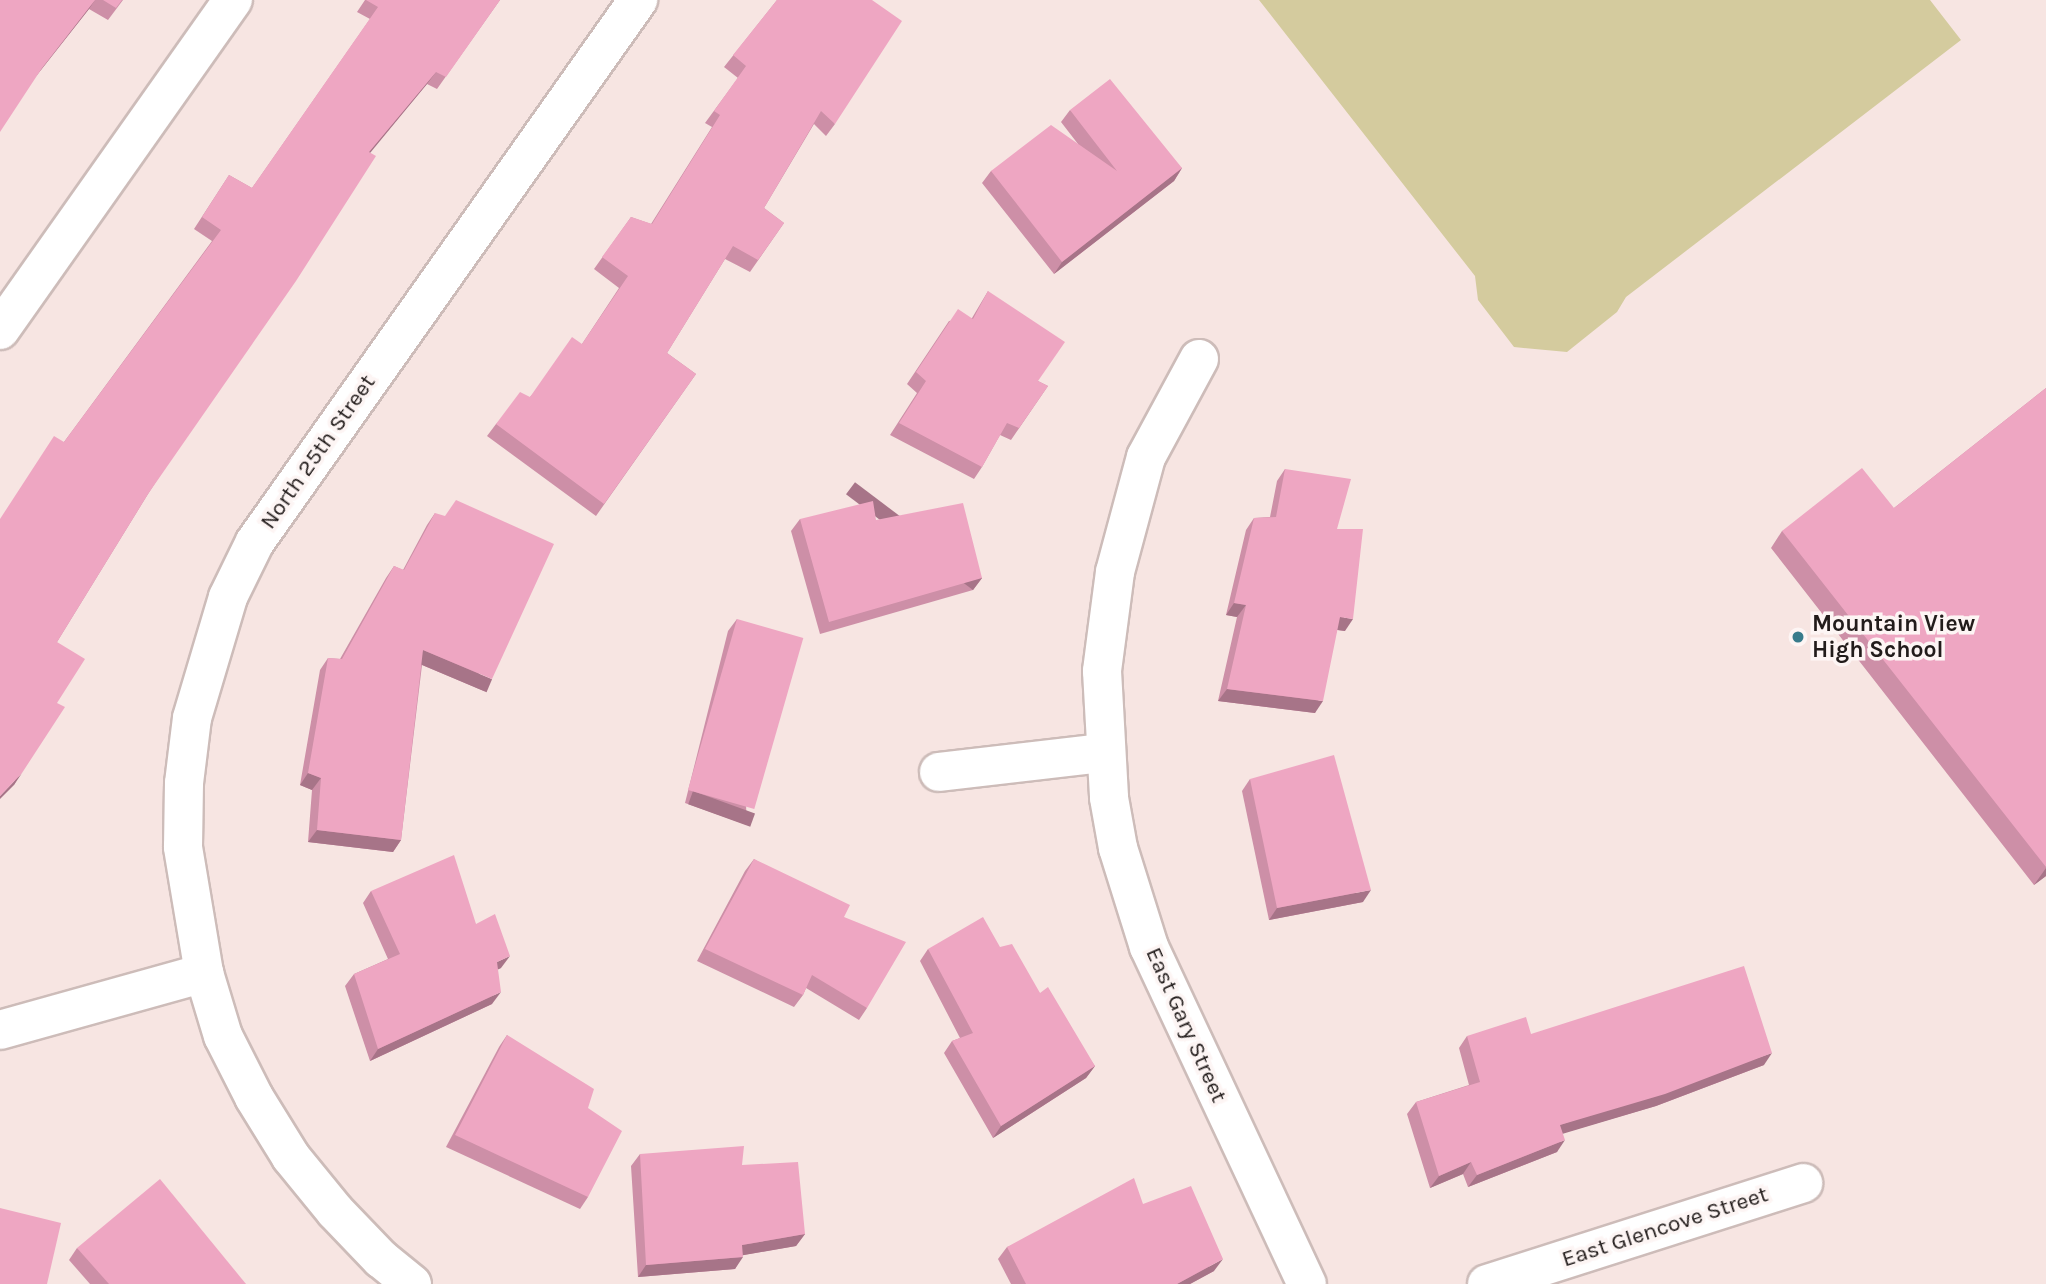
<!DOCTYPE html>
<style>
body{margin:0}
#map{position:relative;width:2046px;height:1284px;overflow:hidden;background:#f7e5e2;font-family:Karla,sans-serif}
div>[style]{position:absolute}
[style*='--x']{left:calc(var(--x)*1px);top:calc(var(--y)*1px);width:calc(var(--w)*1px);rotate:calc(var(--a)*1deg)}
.green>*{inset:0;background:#d4cb9e}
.roads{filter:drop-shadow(2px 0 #cdbcb9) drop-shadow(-2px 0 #cdbcb9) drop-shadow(0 2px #cdbcb9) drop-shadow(0 -2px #cdbcb9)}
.minor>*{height:38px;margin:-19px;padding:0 19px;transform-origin:19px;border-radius:19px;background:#fff}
.wall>*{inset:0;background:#cd8fa7}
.shaded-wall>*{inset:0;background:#a77488;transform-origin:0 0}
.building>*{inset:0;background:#eea6c2;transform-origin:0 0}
.dots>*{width:19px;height:19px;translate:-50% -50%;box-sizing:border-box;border:4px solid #fdf5f4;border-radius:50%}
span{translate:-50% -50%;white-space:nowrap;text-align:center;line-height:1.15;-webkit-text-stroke:7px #fdf5f4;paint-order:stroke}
.street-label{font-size:23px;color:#221c1b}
.poi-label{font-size:23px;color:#221c1b;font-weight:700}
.left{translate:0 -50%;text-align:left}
</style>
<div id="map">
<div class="green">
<div style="clip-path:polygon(1259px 0,1930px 0,1961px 40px,1626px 297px,1617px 312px,1567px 352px,1514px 347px,1478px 300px,1475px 276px)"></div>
</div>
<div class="roads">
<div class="minor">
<div style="--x:0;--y:330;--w:404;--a:-54.8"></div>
<div style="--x:1199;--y:359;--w:111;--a:118.4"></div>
<div style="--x:1146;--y:457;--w:119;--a:105.1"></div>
<div style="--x:1115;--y:572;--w:100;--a:97.5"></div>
<div style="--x:1102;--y:671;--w:127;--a:86.8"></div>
<div style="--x:1109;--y:798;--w:51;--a:79.8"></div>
<div style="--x:1118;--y:848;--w:104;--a:72.6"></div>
<div style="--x:1149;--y:947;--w:372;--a:64.9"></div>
<div style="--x:939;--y:772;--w:166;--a:-6.6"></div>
<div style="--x:0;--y:1030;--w:212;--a:-15.6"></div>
<div style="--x:412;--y:1284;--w:40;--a:-141"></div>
<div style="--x:381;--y:1259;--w:66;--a:-133.8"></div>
<div style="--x:335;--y:1211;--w:70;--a:-129.2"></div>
<div style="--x:291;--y:1157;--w:70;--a:-121.7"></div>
<div style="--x:254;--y:1097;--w:68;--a:-116.9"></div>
<div style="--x:223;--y:1036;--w:66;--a:-106.8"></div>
<div style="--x:204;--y:973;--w:128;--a:-99.5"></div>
<div style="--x:183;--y:847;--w:64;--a:-89.1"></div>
<div style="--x:184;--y:783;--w:65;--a:-83"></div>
<div style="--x:192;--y:718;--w:126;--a:-73.4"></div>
<div style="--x:228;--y:597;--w:61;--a:-63.9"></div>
<div style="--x:255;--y:542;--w:664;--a:-54.75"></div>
<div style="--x:1487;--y:1284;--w:332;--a:-17.7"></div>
</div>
</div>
<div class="wall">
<div style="clip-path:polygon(0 0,123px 0,108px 20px,89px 9px,37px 75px)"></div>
<div style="clip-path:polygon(365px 0,500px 0,437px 89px,427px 84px,370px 152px,148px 494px,57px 642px,57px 703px,14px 785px,64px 442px,212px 241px,194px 229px,229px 175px,252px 188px,370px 19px,357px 12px)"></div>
<div style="clip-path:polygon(777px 0,835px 124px,826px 136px,814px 124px,764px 208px,784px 223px,750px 272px,725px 259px,667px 353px,696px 374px,596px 516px,487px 436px,496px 424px,530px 397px,582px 344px,619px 288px,594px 269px,631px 217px,651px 224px,712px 127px,705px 123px,738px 78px,724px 67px)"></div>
<div style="clip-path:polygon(1070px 110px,1182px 168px,1174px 181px,1054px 274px,982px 183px,991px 171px,1078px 144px,1061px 122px)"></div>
<div style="clip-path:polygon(988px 291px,1038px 381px,1048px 386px,1011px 440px,1000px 435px,982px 467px,974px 479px,890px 435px,917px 393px,907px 384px,949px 321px,972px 318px)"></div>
<div style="clip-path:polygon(2046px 388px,2046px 876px,2034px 885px,1771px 548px,1782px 531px,1894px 508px)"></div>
<div style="clip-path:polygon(1285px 469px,1337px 529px,1345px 631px,1337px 630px,1315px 713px,1218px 701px,1237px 617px,1226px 615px,1246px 530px,1254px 518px,1270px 517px,1277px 481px)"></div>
<div style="clip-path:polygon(435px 513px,484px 691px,422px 665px,401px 840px,393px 852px,308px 842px,312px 790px,300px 785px,320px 670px,328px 658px,340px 659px,386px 578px,394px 566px,403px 570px,427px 525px)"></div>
<div style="clip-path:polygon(800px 519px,876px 520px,982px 578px,973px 590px,820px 634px,791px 531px)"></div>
<div style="clip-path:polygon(737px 619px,747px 825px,685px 803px,728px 631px)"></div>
<div style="clip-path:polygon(1250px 779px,1363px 902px,1269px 920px,1242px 791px)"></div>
<div style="clip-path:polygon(754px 859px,844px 917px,867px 1008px,859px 1020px,806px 988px,803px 995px,794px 1007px,697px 961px,745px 871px)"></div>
<div style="clip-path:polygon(371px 891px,476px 924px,501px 968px,498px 969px,492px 1004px,370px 1061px,345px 986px,354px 974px,388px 959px,363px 903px)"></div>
<div style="clip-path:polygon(928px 949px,1040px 993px,1095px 1066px,1086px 1078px,993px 1138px,944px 1053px,952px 1041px,960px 1038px,920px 961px)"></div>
<div style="clip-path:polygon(1531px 1034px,1764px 1065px,1656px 1106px,1563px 1133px,1557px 1152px,1468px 1187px,1463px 1174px,1430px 1188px,1407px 1114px,1416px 1102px,1469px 1085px,1459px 1048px,1467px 1036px)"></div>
<div style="clip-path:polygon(507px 1035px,588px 1108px,588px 1197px,580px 1209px,446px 1147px,499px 1047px)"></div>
<div style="clip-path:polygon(640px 1154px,742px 1165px,805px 1234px,796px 1246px,743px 1255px,735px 1269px,638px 1277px,631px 1166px)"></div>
<div style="clip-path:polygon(1143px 1204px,1214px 1271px,1190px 1284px,1011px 1284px,998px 1259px,1007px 1247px)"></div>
<div style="clip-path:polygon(77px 1248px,246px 1284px,90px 1284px,69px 1260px)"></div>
</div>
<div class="shaded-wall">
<div style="clip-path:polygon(95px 0,89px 9px,33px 80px,42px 68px)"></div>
<div style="clip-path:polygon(436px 72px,427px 84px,361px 164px,369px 152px)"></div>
<div style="clip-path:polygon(1182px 168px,1174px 181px,1054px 274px,1062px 262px)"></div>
<div style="left:982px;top:578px;width:15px;height:159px;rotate:127deg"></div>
<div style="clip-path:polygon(1234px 603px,1246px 605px,1237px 617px,1226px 615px)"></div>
<div style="clip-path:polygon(1340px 617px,1353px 619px,1345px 631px,1331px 629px)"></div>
<div style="left:423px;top:650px;width:75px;height:14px;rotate:23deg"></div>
<div style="clip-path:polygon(1227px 689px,1323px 701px,1315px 713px,1218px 701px)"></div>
<div style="clip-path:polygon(22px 773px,14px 785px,0 799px,0 796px)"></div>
<div style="clip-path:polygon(308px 773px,321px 778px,312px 790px,300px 785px)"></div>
<div style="left:693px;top:791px;width:66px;height:14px;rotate:20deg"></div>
<div style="clip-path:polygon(317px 830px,401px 840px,393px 852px,308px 842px)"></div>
<div style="clip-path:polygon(2046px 868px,2046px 876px,2034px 885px)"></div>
<div style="clip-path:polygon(1371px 890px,1363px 902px,1269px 920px,1277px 908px)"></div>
<div style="clip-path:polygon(510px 956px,501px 968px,489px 974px,497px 962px)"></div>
<div style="clip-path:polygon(501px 992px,492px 1004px,370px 1061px,378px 1049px)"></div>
<div style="clip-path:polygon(1772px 1053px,1764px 1065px,1656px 1106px,1552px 1137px,1560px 1125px)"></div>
<div style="clip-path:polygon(1095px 1066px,1086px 1078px,993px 1138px,1001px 1126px)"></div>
<div style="clip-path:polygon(1565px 1140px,1557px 1152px,1468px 1187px,1477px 1175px)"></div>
<div style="clip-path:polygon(1471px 1162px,1463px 1174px,1430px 1188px,1439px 1176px)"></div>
<div style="clip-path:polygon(805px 1234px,796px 1246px,733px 1257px,742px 1245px)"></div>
<div style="clip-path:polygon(743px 1257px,735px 1269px,638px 1277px,646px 1265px)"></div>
<div style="clip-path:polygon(1223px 1259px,1214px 1271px,1190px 1284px,1177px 1284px)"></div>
</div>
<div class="building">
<div style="clip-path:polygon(0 0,95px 0,42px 68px,0 132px)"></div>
<div style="clip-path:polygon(103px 0,122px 0,116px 8px)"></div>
<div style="clip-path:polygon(366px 0,500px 0,446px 77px,436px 72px,369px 152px,376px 156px,296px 281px,148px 494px,57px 642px,85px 659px,57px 703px,65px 707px,22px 773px,0 796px,0 519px,54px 436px,64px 442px,221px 230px,202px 217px,229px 175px,252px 188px,378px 7px)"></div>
<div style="clip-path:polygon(777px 0,872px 0,902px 21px,835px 124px,821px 111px,764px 208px,784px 223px,758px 260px,733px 246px,667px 353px,696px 374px,604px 504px,496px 424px,520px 392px,530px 397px,572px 337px,582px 344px,628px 276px,602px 257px,631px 217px,652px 224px,720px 115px,714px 111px,746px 66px,733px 55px)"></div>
<div style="clip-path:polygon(1110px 79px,1182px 168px,1062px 262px,991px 171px,1051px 125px,1117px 171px,1070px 110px)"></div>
<div style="clip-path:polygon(988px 291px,1065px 342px,1038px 381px,1048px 386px,1019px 428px,1007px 423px,982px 467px,899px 423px,926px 381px,916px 372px,958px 309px,973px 319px)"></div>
<div style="clip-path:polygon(2046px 388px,2046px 867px,1782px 531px,1862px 468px,1894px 508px)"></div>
<div style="clip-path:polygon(1285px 469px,1351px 479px,1337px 529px,1363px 529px,1353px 619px,1340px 617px,1323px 701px,1227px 689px,1246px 605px,1234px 603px,1254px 518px,1276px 517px)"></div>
<div style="clip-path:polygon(456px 500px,554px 544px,492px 679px,423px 650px,401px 840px,317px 830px,321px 778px,308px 773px,328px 658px,342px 659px,394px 566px,404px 570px,435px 513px,445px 516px)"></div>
<div style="clip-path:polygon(873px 501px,876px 520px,963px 503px,982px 578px,829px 622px,800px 519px)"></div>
<div style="left:737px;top:619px;width:69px;height:178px;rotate:16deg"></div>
<div style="clip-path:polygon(1334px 755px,1371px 890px,1277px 908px,1250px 779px)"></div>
<div style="clip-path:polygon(454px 855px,476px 924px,495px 914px,510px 956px,497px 962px,501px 992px,378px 1049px,354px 974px,400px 954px,371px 891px)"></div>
<div style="clip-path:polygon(754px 859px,850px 905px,844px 917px,906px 942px,867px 1008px,812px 975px,803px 995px,705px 949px)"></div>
<div style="clip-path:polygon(983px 917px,1000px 947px,1012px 944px,1040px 993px,1048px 987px,1095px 1066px,1001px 1126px,952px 1041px,973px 1033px,928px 949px)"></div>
<div style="clip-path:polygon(1744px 966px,1772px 1053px,1665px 1094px,1560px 1125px,1565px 1140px,1477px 1175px,1471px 1162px,1439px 1176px,1416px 1102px,1480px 1082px,1467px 1036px,1526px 1017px,1531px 1034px)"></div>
<div style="clip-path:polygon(507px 1035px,594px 1089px,588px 1108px,622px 1131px,588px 1197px,455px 1135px)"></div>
<div style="clip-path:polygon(744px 1146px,742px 1165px,798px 1162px,805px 1234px,742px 1245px,743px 1257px,646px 1265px,640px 1154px)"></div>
<div style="clip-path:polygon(1134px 1178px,1143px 1204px,1191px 1186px,1223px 1259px,1177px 1284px,1026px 1284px,1007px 1247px)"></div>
<div style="clip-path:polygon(160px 1179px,246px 1284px,109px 1284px,77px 1248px)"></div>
<div style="clip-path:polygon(0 1208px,61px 1223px,47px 1284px,0 1284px)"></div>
</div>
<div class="dots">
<div style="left:1798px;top:637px;background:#387b8b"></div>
</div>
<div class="street-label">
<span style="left:318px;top:452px;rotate:-55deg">North 25th Street</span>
<span style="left:1186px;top:1025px;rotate:66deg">East Gary Street</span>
<span style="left:1665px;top:1227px;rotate:-18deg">East Glencove Street</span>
</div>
<div class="poi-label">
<span class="left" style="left:1812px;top:637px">Mountain View<br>High School</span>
</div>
</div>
